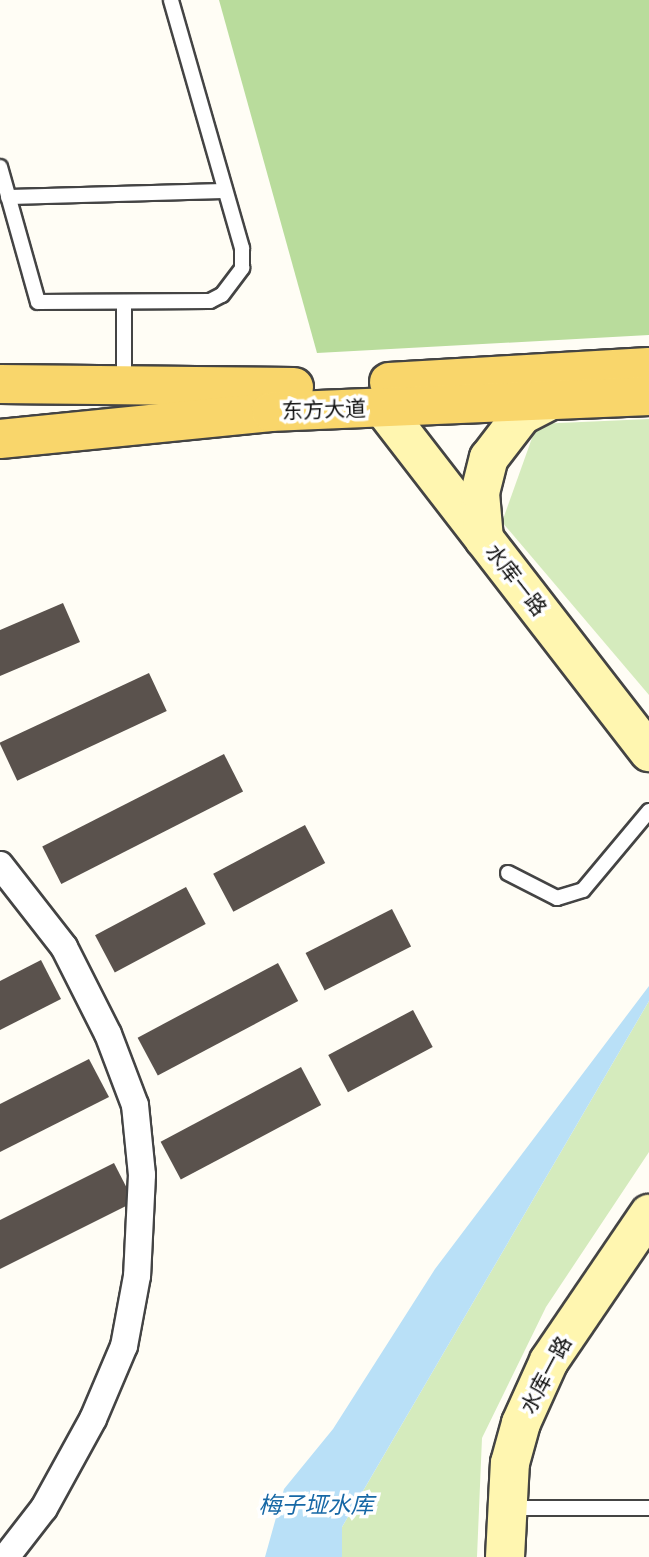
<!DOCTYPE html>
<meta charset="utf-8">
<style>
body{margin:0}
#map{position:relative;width:649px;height:1557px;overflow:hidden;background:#fffdf5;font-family:"Crimson Pro","Noto Sans SC",serif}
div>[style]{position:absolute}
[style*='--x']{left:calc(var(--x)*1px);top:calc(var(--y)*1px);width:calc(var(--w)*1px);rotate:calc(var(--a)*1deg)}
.green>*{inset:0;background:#d5ebbd}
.forest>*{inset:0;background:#b9dc9c}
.water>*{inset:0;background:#b9e0f7}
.building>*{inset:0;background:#5a524d;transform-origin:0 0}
.roads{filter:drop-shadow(2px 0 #444) drop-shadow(-2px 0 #444) drop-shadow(0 2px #444) drop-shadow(0 -2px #444)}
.lane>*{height:14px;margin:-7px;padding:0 7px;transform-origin:7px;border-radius:7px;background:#fff}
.street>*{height:26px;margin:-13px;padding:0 13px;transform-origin:13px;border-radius:13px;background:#fff}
.secondary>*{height:38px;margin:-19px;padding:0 19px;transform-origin:19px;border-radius:19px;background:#fff6b0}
.primary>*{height:38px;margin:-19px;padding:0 19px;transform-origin:19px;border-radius:19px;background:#f9d66b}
span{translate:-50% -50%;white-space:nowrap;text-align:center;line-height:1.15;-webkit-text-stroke:7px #fff;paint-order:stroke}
.street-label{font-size:21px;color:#111}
.water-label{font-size:23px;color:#1768a6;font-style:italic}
</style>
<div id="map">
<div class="green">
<div style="clip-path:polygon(649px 419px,649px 695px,502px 522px,537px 424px)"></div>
<div style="clip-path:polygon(649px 1001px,649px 1152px,546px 1307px,482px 1438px,477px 1557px,342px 1557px,342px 1527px)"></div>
</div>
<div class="forest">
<div style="clip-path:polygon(219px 0,649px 0,649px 335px,317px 353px)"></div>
</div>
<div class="water">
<div style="clip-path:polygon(649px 986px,649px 1001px,342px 1527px,342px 1557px,265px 1557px,284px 1489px,333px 1429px,435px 1269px)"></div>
</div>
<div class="building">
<div style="clip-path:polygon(63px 603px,80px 642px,0 676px,0 630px)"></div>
<div style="left:149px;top:673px;width:42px;height:165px;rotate:65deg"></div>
<div style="left:224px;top:754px;width:42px;height:204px;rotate:63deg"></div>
<div style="left:305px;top:825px;width:43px;height:104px;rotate:62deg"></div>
<div style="left:186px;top:887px;width:42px;height:103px;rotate:62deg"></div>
<div style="left:392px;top:909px;width:42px;height:97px;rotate:63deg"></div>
<div style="clip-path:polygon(41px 960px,61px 999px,0 1030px,0 981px)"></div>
<div style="left:278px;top:963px;width:43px;height:159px;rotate:62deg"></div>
<div style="left:413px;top:1010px;width:42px;height:96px;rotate:62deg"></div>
<div style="clip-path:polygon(89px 1059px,109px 1097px,0 1152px,0 1104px)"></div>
<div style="left:301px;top:1067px;width:43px;height:159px;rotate:62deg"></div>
<div style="clip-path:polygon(114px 1163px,134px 1202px,0 1269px,0 1220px)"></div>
</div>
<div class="roads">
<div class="lane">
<div style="--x:0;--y:167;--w:140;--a:74.3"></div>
<div style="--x:38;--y:302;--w:172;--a:-0.3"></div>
<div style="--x:210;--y:301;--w:13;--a:-27"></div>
<div style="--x:222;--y:295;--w:34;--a:-53"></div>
<div style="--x:242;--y:268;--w:20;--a:-90"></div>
<div style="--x:242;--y:248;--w:258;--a:-106"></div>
<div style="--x:8;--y:197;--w:217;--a:-1.6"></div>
<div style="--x:124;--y:384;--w:81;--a:-90"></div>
<div style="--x:508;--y:873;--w:55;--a:27"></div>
<div style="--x:557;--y:898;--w:27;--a:-17"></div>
<div style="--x:583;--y:890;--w:103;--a:-50.1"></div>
<div style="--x:509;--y:1508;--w:140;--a:0"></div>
</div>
<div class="street">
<div style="--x:0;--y:865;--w:104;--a:52"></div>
<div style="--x:64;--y:947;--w:97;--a:63.2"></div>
<div style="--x:108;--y:1034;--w:76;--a:69.2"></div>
<div style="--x:135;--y:1105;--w:70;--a:84.3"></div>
<div style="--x:142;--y:1175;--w:101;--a:92.8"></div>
<div style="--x:137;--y:1276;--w:71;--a:100.5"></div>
<div style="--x:124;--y:1346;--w:79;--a:113"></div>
<div style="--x:93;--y:1419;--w:102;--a:118.8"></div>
<div style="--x:44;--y:1508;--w:62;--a:127.8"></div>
</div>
<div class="secondary">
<div style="--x:383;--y:408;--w:435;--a:52.3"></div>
<div style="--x:484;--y:539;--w:46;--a:-95"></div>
<div style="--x:480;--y:493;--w:36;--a:-76"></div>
<div style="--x:489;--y:458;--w:54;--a:-52.5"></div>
<div style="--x:522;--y:415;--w:31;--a:-27"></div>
<div style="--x:505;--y:1557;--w:94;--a:-87"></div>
<div style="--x:510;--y:1463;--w:41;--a:-74.6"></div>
<div style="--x:521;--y:1423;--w:68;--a:-65.7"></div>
<div style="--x:549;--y:1361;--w:178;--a:-55.8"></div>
</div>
<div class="primary">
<div style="--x:389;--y:382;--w:260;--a:-3.3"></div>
<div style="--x:0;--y:384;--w:294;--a:0.6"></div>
<div style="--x:0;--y:439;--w:272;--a:-5.7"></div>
<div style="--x:271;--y:412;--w:378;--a:-2.4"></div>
</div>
</div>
<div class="street-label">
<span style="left:324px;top:410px;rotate:-2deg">东方大道</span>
<span style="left:516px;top:580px;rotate:52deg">水库一路</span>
<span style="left:546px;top:1375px;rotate:-62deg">水库一路</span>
</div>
<div class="water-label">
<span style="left:316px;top:1505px">梅子垭水库</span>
</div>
</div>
